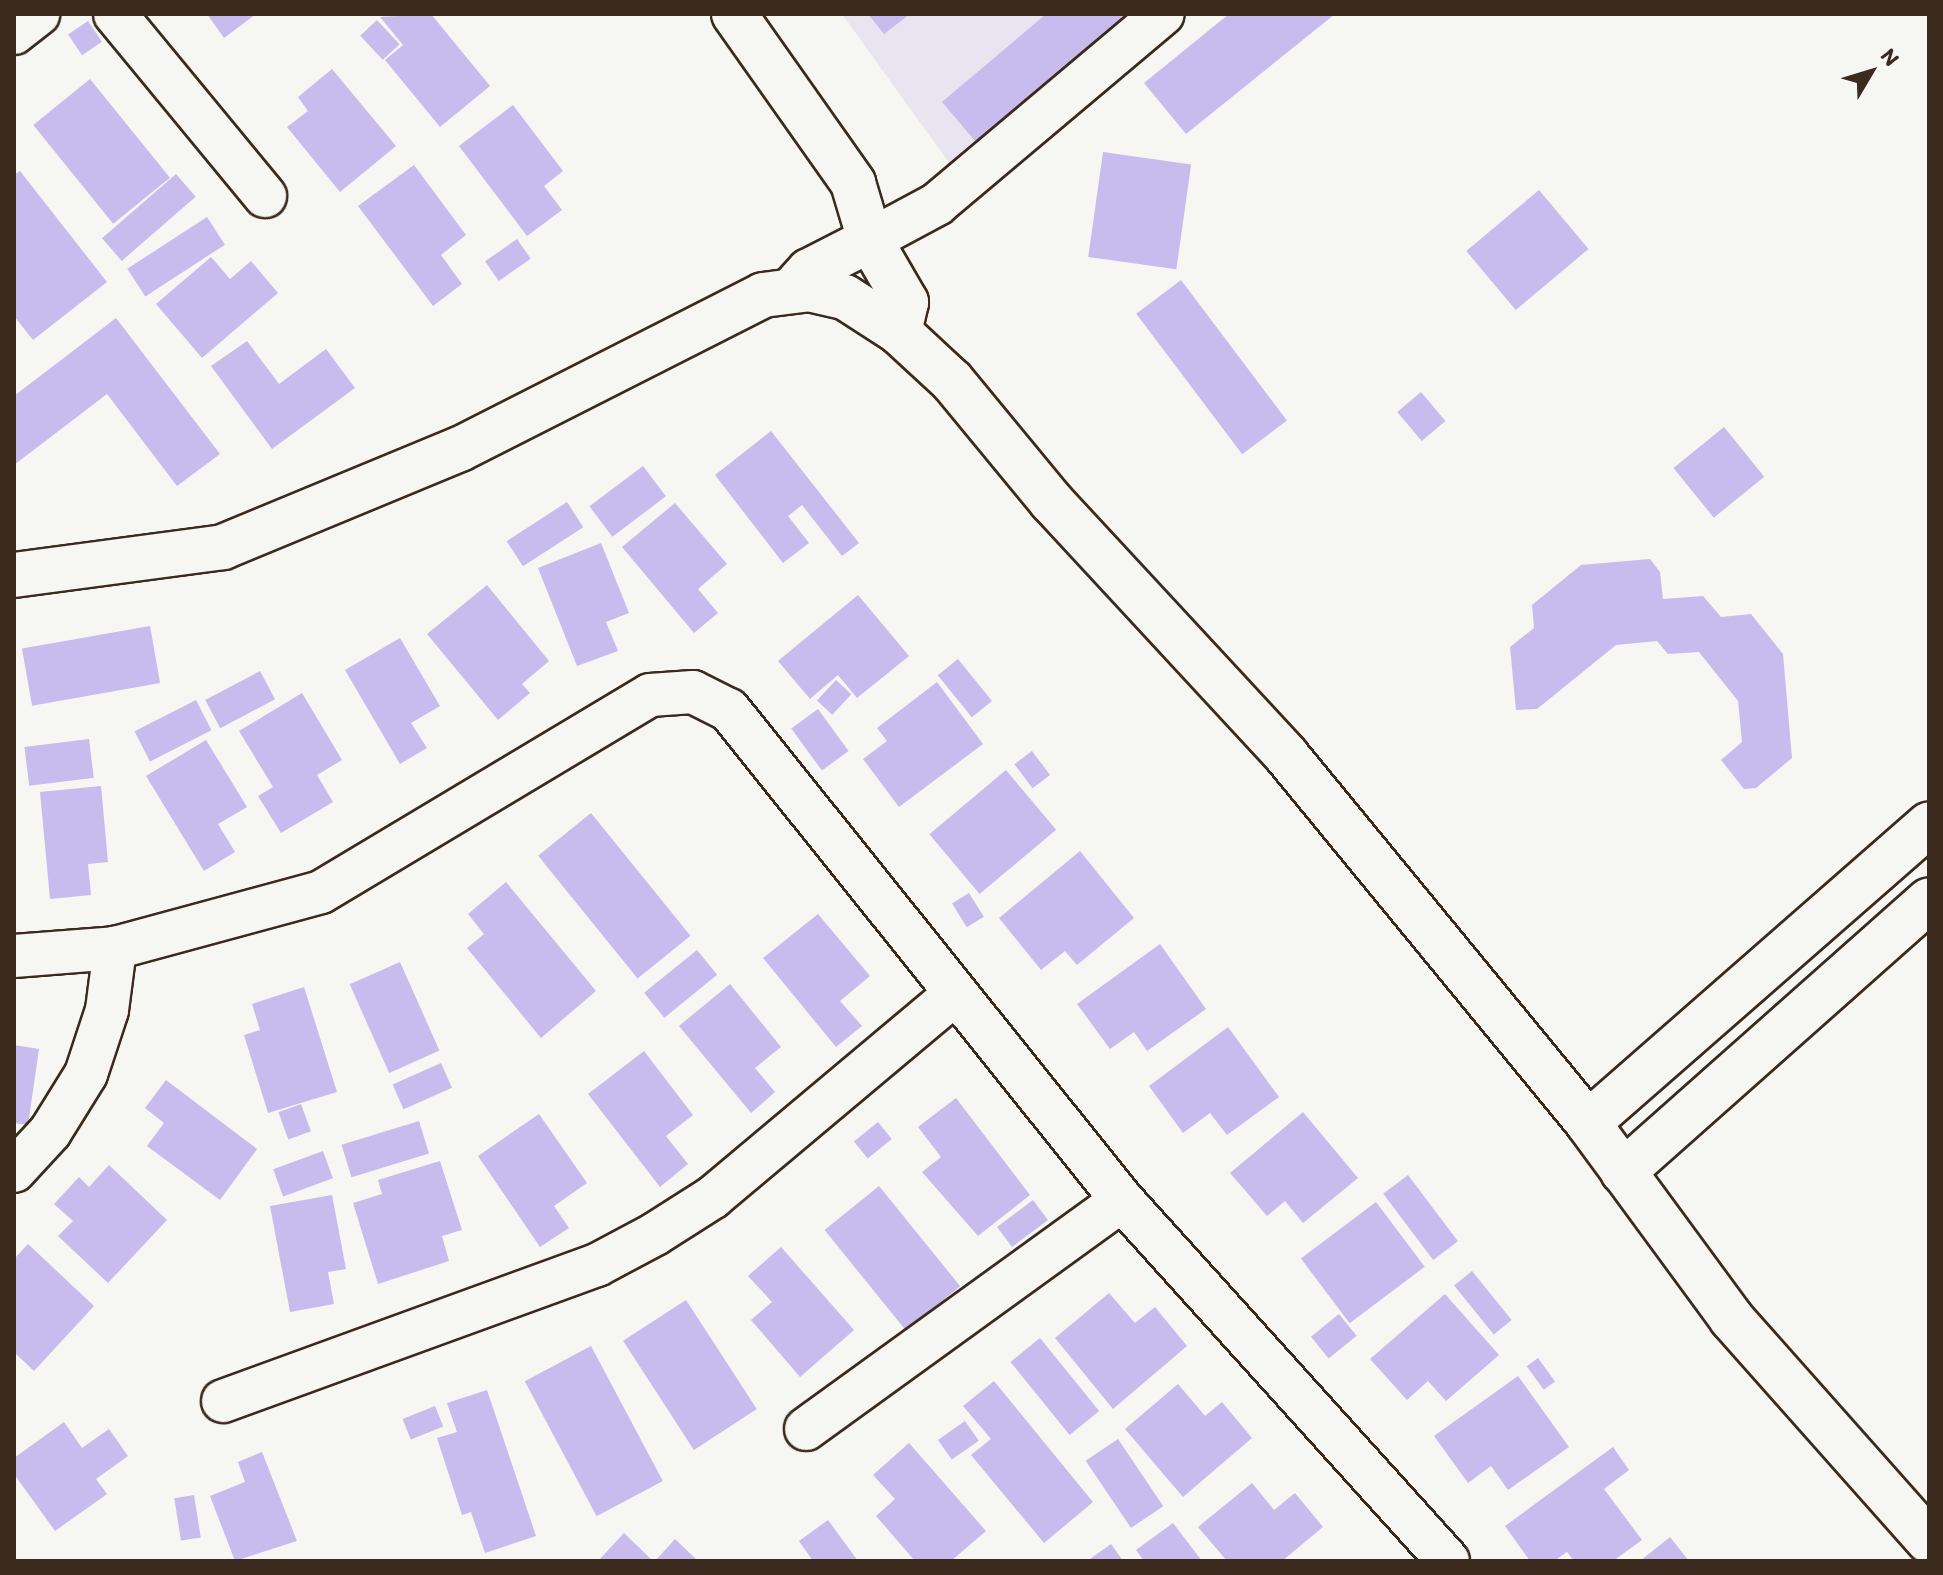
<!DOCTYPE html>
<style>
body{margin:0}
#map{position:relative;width:1943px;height:1575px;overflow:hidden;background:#f6f6f2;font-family:Itim,sans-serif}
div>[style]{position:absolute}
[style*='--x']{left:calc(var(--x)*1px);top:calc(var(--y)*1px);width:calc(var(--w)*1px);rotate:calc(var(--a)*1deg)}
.built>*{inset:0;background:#e8e5f0}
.building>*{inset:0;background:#c7bced;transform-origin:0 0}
.roads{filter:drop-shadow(2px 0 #3b2a1e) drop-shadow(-2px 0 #3b2a1e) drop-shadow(0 2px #3b2a1e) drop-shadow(0 -2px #3b2a1e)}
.street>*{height:42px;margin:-21px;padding:0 21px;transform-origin:21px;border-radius:21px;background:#f6f6f2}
.secondary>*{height:44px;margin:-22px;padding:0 22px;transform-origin:22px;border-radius:22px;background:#f6f6f2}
span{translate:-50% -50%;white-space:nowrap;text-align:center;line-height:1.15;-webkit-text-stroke:7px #f6f6f2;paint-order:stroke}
.frame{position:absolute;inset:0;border:16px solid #3b2a1e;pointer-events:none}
.north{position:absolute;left:1831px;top:32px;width:80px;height:80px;-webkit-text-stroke:6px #f6f6f2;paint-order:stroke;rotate:52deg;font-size:22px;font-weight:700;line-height:32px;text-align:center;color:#3b2a1e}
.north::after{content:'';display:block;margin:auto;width:28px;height:36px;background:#3b2a1e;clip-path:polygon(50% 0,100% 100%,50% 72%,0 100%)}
</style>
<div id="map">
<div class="built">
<div style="clip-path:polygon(842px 14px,1141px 14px,957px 174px)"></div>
</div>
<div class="building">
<div style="clip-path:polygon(207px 14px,256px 14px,224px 38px)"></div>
<div style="clip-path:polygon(431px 14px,490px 86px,440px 127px,385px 60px,403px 45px,380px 17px)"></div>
<div style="clip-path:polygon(868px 14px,910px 14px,884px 34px)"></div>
<div style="clip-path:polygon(1046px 14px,1128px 14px,976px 142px,942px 102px)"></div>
<div style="clip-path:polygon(1229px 14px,1335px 14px,1186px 134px,1144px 83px)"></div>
<div style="left:377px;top:20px;width:33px;height:23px;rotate:47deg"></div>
<div style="left:88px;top:21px;width:25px;height:24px;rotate:56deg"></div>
<div style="clip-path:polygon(332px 69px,396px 146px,340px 192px,287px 127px,308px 111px,298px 97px)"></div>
<div style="left:90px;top:79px;width:127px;height:73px;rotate:51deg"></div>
<div style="clip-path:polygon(513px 105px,563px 171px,544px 186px,562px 210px,527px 236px,459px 146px)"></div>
<div style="left:1103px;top:152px;width:89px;height:106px;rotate:8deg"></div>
<div style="clip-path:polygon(414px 165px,466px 235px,441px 255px,462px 284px,433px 306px,358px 206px)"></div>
<div style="clip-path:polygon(20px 171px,107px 282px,33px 340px,14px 316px,14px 175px)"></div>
<div style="left:176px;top:174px;width:30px;height:98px;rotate:49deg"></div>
<div style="left:1539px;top:190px;width:77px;height:95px;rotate:50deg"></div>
<div style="left:207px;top:217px;width:33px;height:95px;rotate:57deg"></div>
<div style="left:517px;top:239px;width:24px;height:39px;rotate:55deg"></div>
<div style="clip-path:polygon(211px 257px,230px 279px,251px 261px,278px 293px,202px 358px,156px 304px)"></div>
<div style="left:1181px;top:280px;width:176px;height:56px;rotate:53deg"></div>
<div style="clip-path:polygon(116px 318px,220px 454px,177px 486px,107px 394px,14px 465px,14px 396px)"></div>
<div style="clip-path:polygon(247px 341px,279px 384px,326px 349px,355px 388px,272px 449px,211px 366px)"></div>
<div style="left:1421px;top:392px;width:38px;height:31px;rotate:50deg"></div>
<div style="left:1724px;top:427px;width:64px;height:65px;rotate:51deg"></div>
<div style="clip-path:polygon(771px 431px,859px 543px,842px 556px,802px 505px,788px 516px,809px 543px,783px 563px,715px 475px)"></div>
<div style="left:643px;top:466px;width:38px;height:67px;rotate:53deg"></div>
<div style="left:567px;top:502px;width:30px;height:72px;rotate:57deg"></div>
<div style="clip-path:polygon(675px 503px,727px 564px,698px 589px,718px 613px,694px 633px,622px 547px)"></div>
<div style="clip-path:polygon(601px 543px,629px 613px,606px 622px,618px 651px,577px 666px,538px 568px)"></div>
<div style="clip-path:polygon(1650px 559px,1660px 572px,1663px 599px,1703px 596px,1721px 617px,1751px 614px,1783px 654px,1792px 758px,1756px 788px,1744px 789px,1721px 760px,1742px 742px,1738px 701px,1699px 652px,1668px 654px,1657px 641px,1616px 645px,1537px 709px,1516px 710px,1510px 647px,1534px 628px,1532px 605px,1581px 565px)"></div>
<div style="clip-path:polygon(487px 585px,549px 661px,522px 684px,530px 693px,498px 720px,427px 634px)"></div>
<div style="clip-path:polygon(858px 595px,909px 656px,857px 698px,838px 675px,810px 699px,778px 661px)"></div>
<div style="left:150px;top:626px;width:58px;height:130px;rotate:80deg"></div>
<div style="clip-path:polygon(400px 638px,440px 706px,411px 723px,427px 748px,400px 764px,345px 670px)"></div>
<div style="left:958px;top:659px;width:54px;height:26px;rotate:51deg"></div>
<div style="left:260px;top:671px;width:32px;height:62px;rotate:62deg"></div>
<div style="left:836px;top:680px;width:21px;height:28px;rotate:43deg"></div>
<div style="clip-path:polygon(937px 682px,983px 744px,899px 807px,863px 759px,887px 741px,877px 728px)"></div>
<div style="clip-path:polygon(302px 693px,342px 760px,317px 775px,333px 802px,281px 833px,258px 796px,273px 787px,239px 731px)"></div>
<div style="left:196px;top:700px;width:34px;height:69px;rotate:63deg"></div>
<div style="left:818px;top:709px;width:52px;height:33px;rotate:54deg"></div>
<div style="left:89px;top:739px;width:39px;height:65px;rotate:83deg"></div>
<div style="clip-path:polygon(206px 740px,247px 807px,218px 824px,235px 852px,204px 871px,146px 776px)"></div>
<div style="left:1032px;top:751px;width:30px;height:22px;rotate:53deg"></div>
<div style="left:1006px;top:770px;width:78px;height:100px;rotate:50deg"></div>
<div style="clip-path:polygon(101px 786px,108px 862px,88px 864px,91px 895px,50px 899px,40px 792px)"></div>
<div style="left:591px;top:813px;width:158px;height:68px;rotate:51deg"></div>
<div style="clip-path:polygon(1080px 851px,1134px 918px,1077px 965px,1065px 951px,1041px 970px,999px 918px)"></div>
<div style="clip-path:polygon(506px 882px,596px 991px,541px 1038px,467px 948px,484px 934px,468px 914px)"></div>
<div style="left:969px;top:893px;width:28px;height:20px;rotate:58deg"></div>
<div style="clip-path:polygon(818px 914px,870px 976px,840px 1001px,862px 1026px,836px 1047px,763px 958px)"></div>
<div style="clip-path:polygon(1160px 944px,1206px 1009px,1147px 1051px,1134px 1032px,1110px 1049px,1077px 1004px)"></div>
<div style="left:697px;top:950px;width:32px;height:68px;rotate:51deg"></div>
<div style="left:400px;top:962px;width:97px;height:55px;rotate:66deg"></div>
<div style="clip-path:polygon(730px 984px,781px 1047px,755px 1068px,775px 1092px,751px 1113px,679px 1026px)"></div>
<div style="clip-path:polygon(304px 987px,337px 1092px,268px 1113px,244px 1035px,260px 1030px,252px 1004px)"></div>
<div style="clip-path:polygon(1228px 1027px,1279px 1097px,1227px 1135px,1210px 1113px,1183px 1133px,1149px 1086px)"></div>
<div style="clip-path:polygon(14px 1045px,39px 1049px,28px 1125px,14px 1123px)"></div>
<div style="clip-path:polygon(644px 1051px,693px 1115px,666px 1136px,688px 1164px,660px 1187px,588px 1094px)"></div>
<div style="left:441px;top:1063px;width:27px;height:53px;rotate:66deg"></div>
<div style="clip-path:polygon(166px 1080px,257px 1149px,220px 1200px,147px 1146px,164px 1123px,145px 1108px)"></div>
<div style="clip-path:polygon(956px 1098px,1030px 1195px,978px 1236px,922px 1172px,941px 1157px,918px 1127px)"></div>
<div style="left:301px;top:1104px;width:29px;height:24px;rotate:70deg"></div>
<div style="clip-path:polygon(1303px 1112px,1358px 1178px,1303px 1223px,1285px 1201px,1267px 1216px,1230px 1173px)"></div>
<div style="clip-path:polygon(539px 1114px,587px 1183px,554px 1206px,569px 1228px,540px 1247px,478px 1156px)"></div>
<div style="left:419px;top:1121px;width:34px;height:81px;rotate:73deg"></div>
<div style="left:878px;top:1122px;width:22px;height:31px;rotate:51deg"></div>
<div style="left:323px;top:1151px;width:29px;height:53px;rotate:70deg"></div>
<div style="clip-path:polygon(440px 1161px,462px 1230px,442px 1236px,449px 1261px,378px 1284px,353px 1203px,382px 1194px,378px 1180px)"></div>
<div style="clip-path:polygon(109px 1165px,167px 1220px,108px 1283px,58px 1236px,73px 1221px,54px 1204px,79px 1177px,89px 1187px)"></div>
<div style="left:1408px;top:1175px;width:83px;height:31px;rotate:53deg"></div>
<div style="left:879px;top:1186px;width:129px;height:70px;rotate:51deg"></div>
<div style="clip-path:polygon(332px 1195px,346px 1269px,328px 1272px,334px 1304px,290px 1312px,270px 1206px)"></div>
<div style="left:1033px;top:1200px;width:25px;height:45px;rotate:53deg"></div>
<div style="left:1376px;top:1202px;width:81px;height:94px;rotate:53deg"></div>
<div style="clip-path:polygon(28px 1244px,94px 1306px,34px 1371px,14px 1352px,14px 1259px)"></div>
<div style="clip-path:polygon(781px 1247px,854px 1330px,800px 1377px,751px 1320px,772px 1302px,748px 1276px)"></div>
<div style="left:1472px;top:1271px;width:63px;height:23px;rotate:51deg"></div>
<div style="clip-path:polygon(1109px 1293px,1135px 1323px,1155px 1307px,1187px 1346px,1113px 1409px,1055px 1338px)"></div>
<div style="clip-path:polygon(1445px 1294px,1499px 1355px,1446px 1401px,1428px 1381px,1407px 1400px,1370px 1359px)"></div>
<div style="left:686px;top:1300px;width:130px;height:75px;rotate:57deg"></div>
<div style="left:1339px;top:1314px;width:28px;height:36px;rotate:51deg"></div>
<div style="left:1040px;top:1338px;width:94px;height:38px;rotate:51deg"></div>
<div style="left:591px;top:1346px;width:153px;height:75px;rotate:62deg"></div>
<div style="left:1538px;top:1358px;width:29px;height:14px;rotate:54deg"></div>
<div style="clip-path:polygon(1518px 1376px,1569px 1447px,1508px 1490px,1491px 1466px,1468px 1483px,1434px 1436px)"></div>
<div style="clip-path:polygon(994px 1381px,1093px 1502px,1044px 1543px,971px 1455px,991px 1439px,963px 1406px)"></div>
<div style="clip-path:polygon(1178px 1384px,1205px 1416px,1222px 1402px,1252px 1438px,1183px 1497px,1125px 1429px)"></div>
<div style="clip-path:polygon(487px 1390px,536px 1536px,485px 1553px,471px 1512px,462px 1515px,437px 1438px,457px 1432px,447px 1403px)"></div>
<div style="left:435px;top:1406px;width:22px;height:35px;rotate:68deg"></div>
<div style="left:965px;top:1421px;width:24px;height:33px;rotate:55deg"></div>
<div style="clip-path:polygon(64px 1422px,82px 1448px,109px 1429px,128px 1456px,96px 1479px,107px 1494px,55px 1531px,14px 1474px,14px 1458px)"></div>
<div style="left:1118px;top:1439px;width:81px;height:39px;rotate:56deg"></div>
<div style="clip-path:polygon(909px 1443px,986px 1531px,951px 1561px,915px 1561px,876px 1516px,895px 1499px,873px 1475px)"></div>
<div style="clip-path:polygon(1613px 1447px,1629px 1470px,1604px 1489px,1642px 1540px,1613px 1561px,1574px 1561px,1567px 1552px,1554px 1561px,1530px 1561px,1505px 1526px)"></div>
<div style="clip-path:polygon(262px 1452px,297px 1541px,235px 1561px,210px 1496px,245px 1482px,238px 1462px)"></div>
<div style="clip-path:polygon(1252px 1483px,1274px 1510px,1295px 1493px,1323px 1527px,1282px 1561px,1227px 1561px,1198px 1527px)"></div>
<div style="left:194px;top:1495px;width:43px;height:20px;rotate:81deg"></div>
<div style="clip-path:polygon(828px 1520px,858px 1561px,813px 1561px,799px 1541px)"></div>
<div style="clip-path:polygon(1173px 1523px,1202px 1561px,1144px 1561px,1136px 1550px)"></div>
<div style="clip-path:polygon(624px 1533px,653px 1561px,598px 1561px)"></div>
<div style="clip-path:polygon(1670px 1537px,1689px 1561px,1640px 1561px)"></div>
<div style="clip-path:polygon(675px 1539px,698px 1561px,655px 1561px)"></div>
<div style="clip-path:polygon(1111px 1544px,1123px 1561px,1087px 1561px)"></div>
</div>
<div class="roads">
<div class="street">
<div style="--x:115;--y:14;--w:236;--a:50.5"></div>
<div style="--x:14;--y:33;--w:31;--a:-38"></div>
<div style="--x:870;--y:240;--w:76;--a:-28.2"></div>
<div style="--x:937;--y:204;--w:295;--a:-40.1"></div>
<div style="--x:14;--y:956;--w:101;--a:-4.5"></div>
<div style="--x:115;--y:948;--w:213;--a:-15.2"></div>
<div style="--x:321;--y:892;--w:383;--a:-30.9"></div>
<div style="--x:650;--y:695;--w:43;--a:-4"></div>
<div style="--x:693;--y:692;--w:40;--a:26.6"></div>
<div style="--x:729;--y:710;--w:628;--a:51.27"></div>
<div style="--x:1122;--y:1200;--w:486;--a:47.9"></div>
<div style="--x:14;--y:1171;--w:53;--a:-47.3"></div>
<div style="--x:50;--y:1132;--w:68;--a:-58.2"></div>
<div style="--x:86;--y:1074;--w:67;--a:-71.8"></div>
<div style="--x:107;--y:1010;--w:63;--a:-82.6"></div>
<div style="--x:223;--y:1401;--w:398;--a:-20"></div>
<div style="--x:597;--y:1265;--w:66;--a:-28.1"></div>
<div style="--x:655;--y:1234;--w:69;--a:-32.5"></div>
<div style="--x:713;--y:1197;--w:317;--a:-40"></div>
<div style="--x:806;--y:1429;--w:390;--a:-35.9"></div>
</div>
<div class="secondary">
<div style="--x:734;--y:14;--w:207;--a:54.8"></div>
<div style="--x:853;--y:183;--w:59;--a:73.4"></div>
<div style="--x:870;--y:240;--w:72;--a:59.9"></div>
<div style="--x:906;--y:302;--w:31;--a:103"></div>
<div style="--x:791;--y:291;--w:27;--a:-48"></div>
<div style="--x:809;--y:271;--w:68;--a:-26.9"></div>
<div style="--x:14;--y:575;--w:211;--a:-7.6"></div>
<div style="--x:223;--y:547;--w:256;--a:-22.5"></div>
<div style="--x:460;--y:449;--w:340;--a:-26.9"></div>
<div style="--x:763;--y:295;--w:46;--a:-7.4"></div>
<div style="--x:809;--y:289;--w:37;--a:13"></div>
<div style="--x:845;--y:297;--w:64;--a:32.9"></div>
<div style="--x:899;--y:332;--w:72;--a:42.8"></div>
<div style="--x:952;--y:381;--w:156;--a:50.5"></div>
<div style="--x:1051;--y:501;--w:346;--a:47.2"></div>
<div style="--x:1286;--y:755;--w:476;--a:50.6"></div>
<div style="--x:1588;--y:1123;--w:242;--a:53.7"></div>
<div style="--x:1731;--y:1318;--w:298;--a:48.4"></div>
<div style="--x:1588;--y:1123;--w:453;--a:-41.2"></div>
<div style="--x:1623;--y:1172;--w:409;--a:-41.6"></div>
</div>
</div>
<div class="frame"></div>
<div class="north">N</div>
</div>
